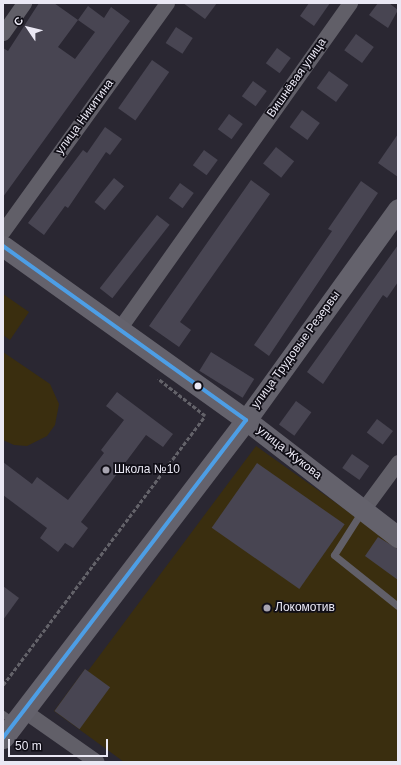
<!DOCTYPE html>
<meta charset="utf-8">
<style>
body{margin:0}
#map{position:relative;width:401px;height:765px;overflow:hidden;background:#2a2732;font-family:Arial,sans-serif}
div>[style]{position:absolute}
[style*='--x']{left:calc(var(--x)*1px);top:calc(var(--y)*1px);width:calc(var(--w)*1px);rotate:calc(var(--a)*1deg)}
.green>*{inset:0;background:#3a2e0f}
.building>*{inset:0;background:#484552;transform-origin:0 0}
.path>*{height:2.5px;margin-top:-1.25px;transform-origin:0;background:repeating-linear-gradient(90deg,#636269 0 4px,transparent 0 6px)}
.lane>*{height:7px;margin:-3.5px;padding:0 3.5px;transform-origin:3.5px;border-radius:3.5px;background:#615f68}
.street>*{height:15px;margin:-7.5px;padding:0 7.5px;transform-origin:7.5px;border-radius:7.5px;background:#615f68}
.secondary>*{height:21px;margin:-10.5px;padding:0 10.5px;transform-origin:10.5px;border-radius:10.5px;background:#64626c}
.bus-1>*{height:4px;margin:-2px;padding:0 2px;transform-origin:2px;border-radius:2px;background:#4d9ee5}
.dots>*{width:11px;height:11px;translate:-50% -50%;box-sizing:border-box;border:2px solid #100e16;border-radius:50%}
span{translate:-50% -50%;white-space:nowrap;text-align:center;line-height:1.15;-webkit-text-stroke:3.5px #100e16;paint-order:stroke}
.street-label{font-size:12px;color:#eae8f4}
.poi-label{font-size:12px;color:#eae8f4}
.left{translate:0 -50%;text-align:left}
.frame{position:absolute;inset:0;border:4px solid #eae8f4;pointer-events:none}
.north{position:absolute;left:8px;top:8px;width:40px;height:40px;-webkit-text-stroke:3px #100e16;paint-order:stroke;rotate:305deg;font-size:11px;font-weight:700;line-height:16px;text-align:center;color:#eae8f4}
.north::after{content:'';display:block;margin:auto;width:14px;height:18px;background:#eae8f4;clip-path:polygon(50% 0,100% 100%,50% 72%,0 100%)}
.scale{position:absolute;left:8px;top:739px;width:100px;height:18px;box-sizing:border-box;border:2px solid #eae8f4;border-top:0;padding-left:5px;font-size:12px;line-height:14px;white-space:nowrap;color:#eae8f4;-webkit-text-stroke:3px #100e16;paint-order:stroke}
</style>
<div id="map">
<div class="green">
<div style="clip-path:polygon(3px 294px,29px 312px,10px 340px,3px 335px)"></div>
<div style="clip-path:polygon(3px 352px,50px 384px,59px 404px,55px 425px,47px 436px,27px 446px,14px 445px,3px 440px)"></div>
<div style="clip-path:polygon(256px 446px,398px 547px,398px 762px,124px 762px,54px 711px,85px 669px,88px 671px)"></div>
</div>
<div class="building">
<div style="clip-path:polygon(39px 3px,54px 3px,78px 20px,58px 47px,75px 59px,95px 32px,78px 20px,88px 6px,104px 18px,111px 7px,130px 21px,3px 197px,3px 48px,8px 51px)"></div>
<div style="clip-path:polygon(183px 3px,217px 3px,205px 19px)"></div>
<div style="clip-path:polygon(309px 3px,330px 3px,314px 26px,300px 16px)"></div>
<div style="clip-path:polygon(378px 3px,389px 3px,398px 10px,388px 28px,369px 15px)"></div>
<div style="left:176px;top:27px;width:20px;height:19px;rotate:33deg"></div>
<div style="left:356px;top:34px;width:22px;height:20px;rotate:36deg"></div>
<div style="left:277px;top:48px;width:17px;height:19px;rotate:36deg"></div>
<div style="left:152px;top:60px;width:21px;height:59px;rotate:35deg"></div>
<div style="left:329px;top:71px;width:24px;height:21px;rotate:36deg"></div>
<div style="left:253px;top:81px;width:17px;height:19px;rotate:36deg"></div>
<div style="left:302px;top:110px;width:22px;height:21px;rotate:36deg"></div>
<div style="left:229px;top:114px;width:17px;height:19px;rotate:36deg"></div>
<div style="clip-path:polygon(105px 127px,122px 139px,110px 155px,106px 152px,68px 208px,65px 206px,44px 235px,28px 223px,83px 150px,87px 153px)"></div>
<div style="clip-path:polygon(398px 134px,398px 177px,378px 163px)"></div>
<div style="left:276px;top:147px;width:23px;height:21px;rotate:38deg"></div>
<div style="left:204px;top:150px;width:17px;height:19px;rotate:36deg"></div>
<div style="left:114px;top:178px;width:13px;height:31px;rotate:39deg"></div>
<div style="clip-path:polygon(251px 180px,270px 194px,180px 322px,191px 330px,179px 347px,149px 326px)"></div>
<div style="clip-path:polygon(361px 181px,378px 193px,269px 356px,254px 345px,332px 231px,328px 229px)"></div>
<div style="left:180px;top:183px;width:17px;height:19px;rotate:36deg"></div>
<div style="left:157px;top:215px;width:16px;height:93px;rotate:38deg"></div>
<div style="clip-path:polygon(398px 245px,398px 282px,387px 298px,383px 295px,323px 384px,307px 372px)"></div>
<div style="left:211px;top:352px;width:51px;height:22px;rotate:32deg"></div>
<div style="clip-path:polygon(117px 392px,173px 434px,163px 447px,146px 435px,81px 522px,88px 528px,73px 548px,65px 543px,58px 552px,40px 538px,47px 528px,3px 495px,3px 462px,32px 484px,37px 477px,68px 500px,104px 453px,101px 450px,124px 420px,106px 406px)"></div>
<div style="left:296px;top:401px;width:19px;height:29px;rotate:36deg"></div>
<div style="left:377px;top:419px;width:20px;height:17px;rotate:37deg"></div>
<div style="left:352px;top:454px;width:21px;height:17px;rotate:35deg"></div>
<div style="left:257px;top:463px;width:107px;height:79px;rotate:35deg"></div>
<div style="clip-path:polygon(378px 537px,398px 549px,398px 580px,365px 556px)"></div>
<div style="clip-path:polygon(3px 586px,19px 598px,3px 620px)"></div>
<div style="left:85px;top:669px;width:31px;height:52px;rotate:36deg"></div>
</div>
<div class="path">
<div style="--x:3;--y:685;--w:336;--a:-53.1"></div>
<div style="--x:205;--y:416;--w:60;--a:-141.8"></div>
</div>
<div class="lane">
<div style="--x:362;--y:511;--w:52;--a:122.5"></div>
<div style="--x:334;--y:555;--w:82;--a:38.6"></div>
<div style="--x:3;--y:714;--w:14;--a:36"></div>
</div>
<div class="street">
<div style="--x:3;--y:33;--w:37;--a:-55"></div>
<div style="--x:3;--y:231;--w:281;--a:-54.3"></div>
<div style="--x:119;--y:329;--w:400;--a:-54.7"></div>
<div style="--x:362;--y:511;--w:61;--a:-53.7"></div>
<div style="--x:23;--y:710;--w:90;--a:35.1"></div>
</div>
<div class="secondary">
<div style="--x:3;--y:246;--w:299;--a:35.6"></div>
<div style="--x:246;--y:420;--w:192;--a:37.6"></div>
<div style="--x:3;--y:738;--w:400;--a:-52.6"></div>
<div style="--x:246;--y:420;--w:260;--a:-54.2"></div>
</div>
<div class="bus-1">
<div style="--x:3;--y:246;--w:299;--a:35.6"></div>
<div style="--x:246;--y:420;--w:400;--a:127.4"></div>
</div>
<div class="dots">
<div style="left:198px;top:386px;background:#eae8f4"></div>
<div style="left:106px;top:470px;background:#a7a4b0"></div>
<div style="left:267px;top:608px;background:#a7a4b0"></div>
</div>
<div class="street-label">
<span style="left:297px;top:78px;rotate:-55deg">Вишнёвая улица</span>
<span style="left:85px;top:117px;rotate:-54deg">улица Никитина</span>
<span style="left:296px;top:350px;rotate:-54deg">улица Трудовые Резервы</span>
<span style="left:289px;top:453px;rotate:38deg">улица Жукова</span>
</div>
<div class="poi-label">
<span class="left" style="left:114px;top:470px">Школа №10</span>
<span class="left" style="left:275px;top:608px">Локомотив</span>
</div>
<div class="frame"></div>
<div class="north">С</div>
<div class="scale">50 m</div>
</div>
